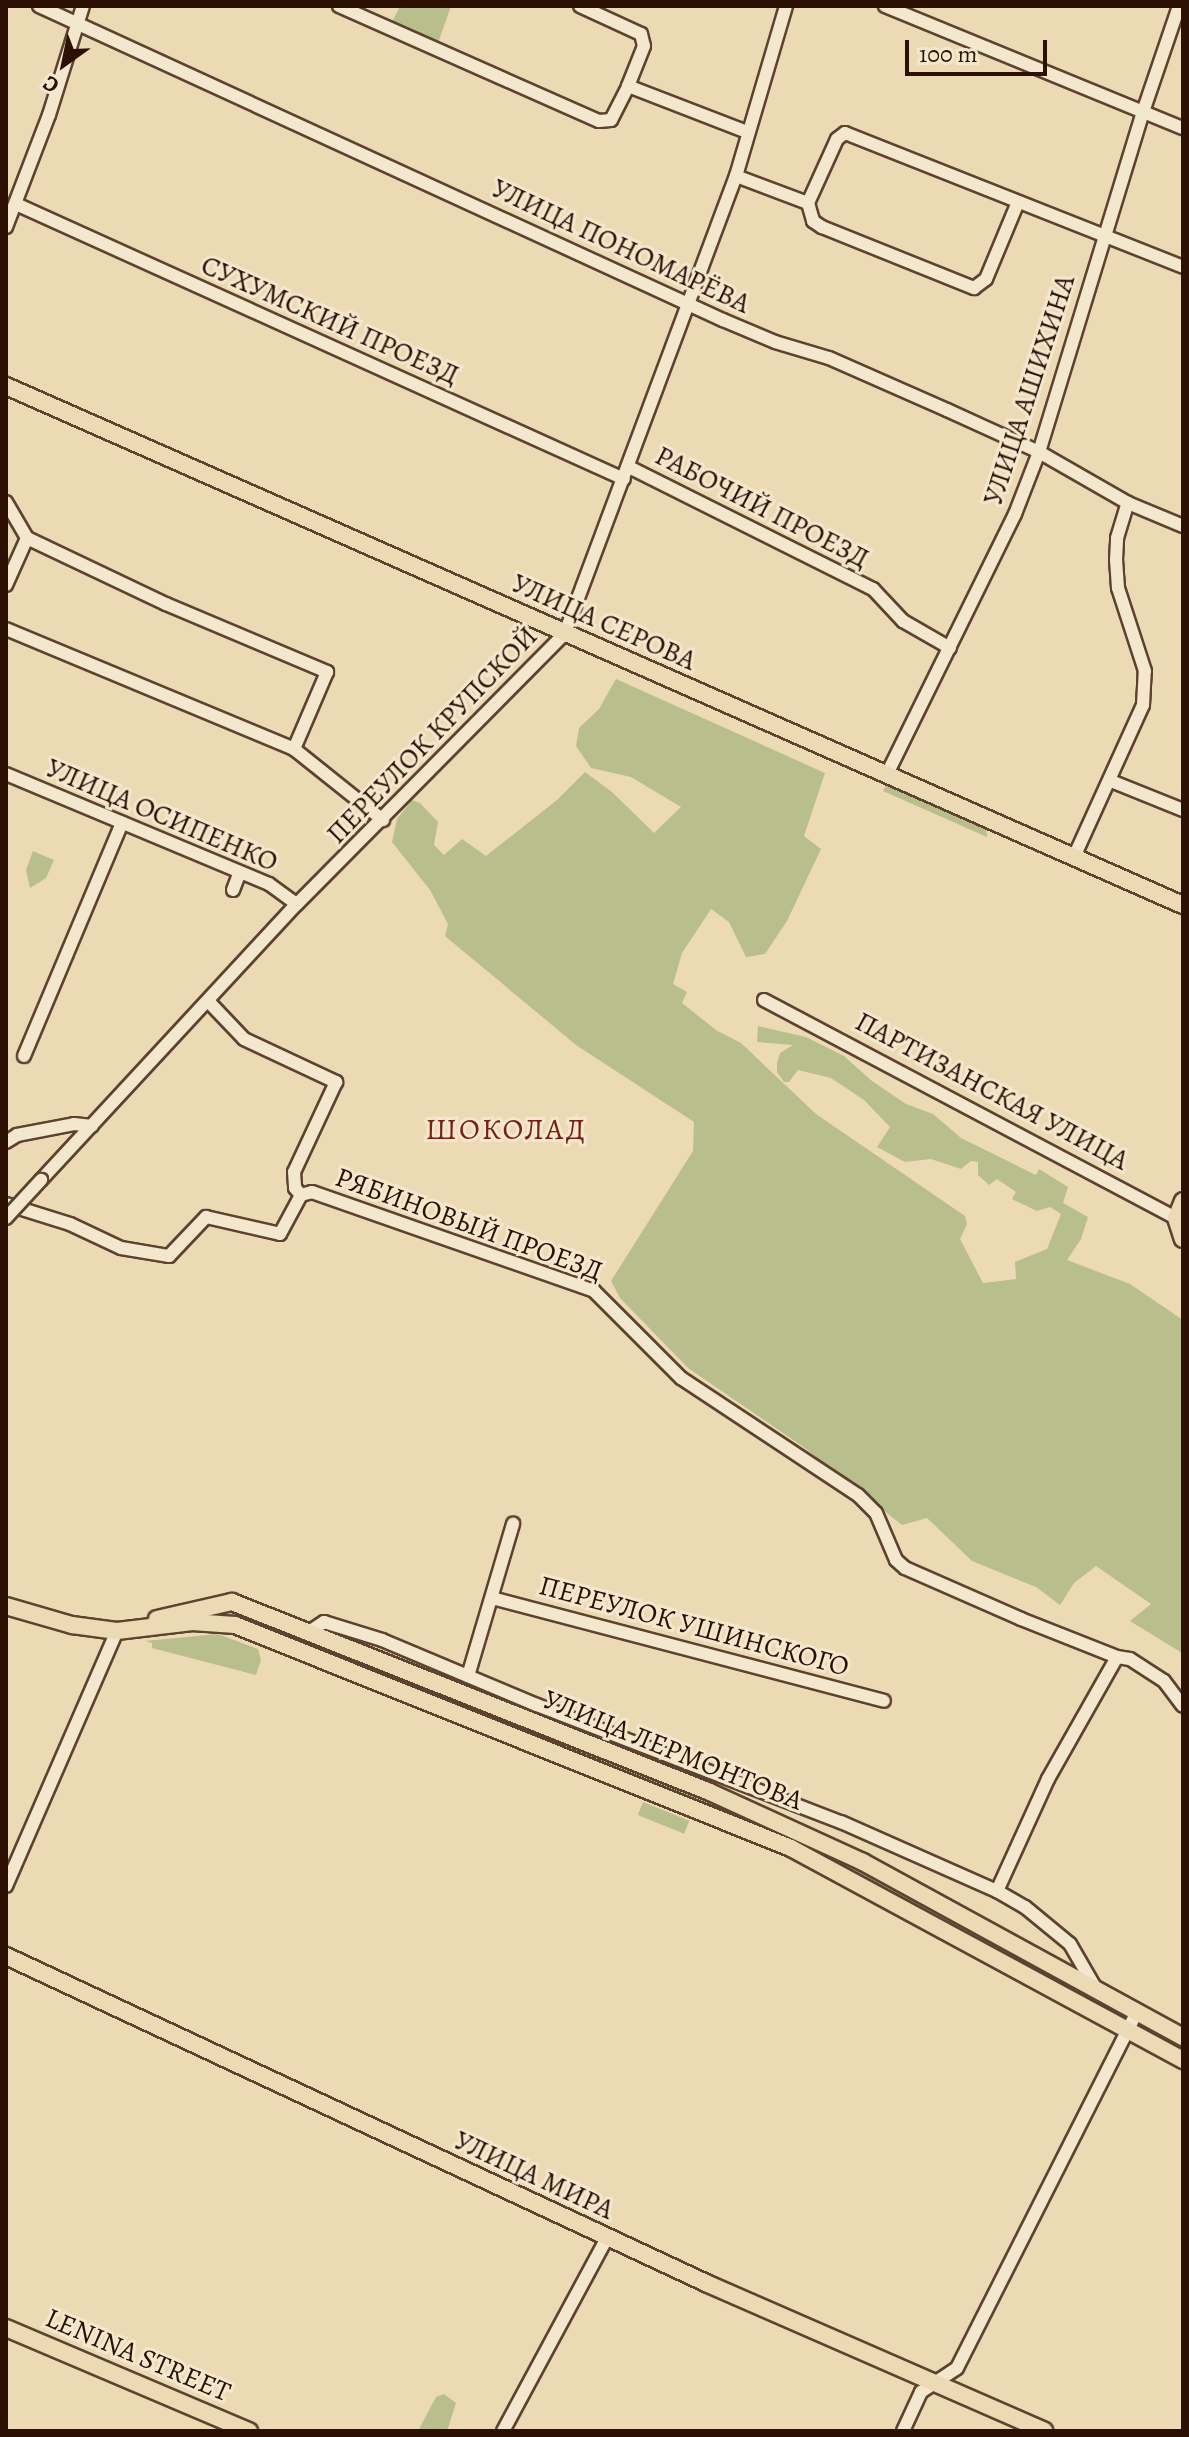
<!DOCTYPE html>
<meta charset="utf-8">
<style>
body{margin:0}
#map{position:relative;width:1189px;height:2437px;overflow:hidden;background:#ecdab4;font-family:Alegreya,serif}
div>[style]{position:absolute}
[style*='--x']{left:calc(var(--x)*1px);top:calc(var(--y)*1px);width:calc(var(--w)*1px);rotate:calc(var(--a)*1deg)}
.green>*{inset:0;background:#b8bf8c;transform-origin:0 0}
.roads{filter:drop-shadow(2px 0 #5d4230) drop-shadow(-2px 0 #5d4230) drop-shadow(0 2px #5d4230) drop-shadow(0 -2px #5d4230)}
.minor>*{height:12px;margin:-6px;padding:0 6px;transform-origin:6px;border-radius:6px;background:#f3e7ce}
.major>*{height:16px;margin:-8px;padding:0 8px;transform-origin:8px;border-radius:8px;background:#ecdab4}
.bridges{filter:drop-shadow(2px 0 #5d4230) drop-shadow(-2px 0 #5d4230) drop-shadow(0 2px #5d4230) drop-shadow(0 -2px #5d4230)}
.minor-bridge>*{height:12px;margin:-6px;padding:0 6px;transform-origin:6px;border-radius:6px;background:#f3e7ce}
span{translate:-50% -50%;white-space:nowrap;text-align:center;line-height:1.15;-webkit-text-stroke:6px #f3e7ce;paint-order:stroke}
.street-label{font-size:28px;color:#2d1004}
.neighbourhood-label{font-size:30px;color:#7a1f14;letter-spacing:2px}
.frame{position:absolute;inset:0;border:8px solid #2d1004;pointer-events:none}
.north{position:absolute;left:24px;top:24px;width:80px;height:80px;-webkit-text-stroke:6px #f3e7ce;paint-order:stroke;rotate:213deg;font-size:22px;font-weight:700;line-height:32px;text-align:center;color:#2d1004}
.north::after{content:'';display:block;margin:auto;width:28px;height:36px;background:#2d1004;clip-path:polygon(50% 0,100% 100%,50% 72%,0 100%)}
.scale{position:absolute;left:905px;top:40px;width:142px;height:36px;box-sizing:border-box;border:4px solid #2d1004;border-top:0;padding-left:10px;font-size:24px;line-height:28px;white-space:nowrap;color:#2d1004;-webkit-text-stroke:6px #f3e7ce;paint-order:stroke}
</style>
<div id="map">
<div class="green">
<div style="clip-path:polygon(400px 6px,451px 6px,437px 46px,390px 26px)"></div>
<div style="clip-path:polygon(616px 679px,825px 773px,804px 836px,821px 849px,787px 921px,765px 954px,746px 957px,729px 922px,711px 909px,682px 953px,673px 984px,687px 992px,682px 1003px,716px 1030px,741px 1043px,816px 1114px,965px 1216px,967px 1224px,960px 1239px,983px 1283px,1016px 1279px,1015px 1262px,1047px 1249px,1061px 1214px,1050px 1207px,1037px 1211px,1012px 1199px,1016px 1192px,997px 1179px,989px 1185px,978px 1175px,978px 1162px,971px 1161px,961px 1169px,931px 1159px,905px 1162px,877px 1147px,890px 1127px,864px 1100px,831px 1078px,798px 1070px,789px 1082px,784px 1082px,777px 1072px,777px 1063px,780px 1053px,793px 1045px,757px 1042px,758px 1026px,806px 1037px,844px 1056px,872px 1081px,906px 1104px,933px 1114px,961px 1138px,1036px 1175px,1039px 1169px,1068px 1187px,1063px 1203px,1088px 1217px,1081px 1239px,1067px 1260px,1130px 1284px,1183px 1320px,1182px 1653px,1130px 1621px,1151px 1604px,1096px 1566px,1074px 1583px,1060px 1605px,1036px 1587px,972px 1561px,927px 1518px,902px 1525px,802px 1446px,688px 1368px,620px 1298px,611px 1281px,693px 1151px,694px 1122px,576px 1045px,445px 936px,448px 924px,430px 890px,392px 842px,397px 819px,412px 800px,420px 803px,438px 822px,434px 845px,444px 855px,462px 839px,486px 856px,557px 800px,585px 772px,612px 792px,654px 833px,681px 807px,631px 777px,591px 768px,576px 746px,579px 728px,599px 709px)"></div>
<div style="clip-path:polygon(887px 783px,986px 828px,987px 837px,883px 791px)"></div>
<div style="clip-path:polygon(33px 851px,54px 860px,46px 878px,30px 888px,26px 870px)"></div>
<div style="clip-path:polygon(231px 1611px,708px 1799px,860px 1869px,1110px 2008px,1108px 2010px,794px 1841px,229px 1614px)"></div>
<div style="clip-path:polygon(218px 1634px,258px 1649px,261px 1660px,256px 1675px,152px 1648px,152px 1643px,145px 1641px)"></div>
<div style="left:643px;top:1802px;width:50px;height:14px;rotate:22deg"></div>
<div style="clip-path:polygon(444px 2394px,456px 2403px,447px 2431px,418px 2431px,436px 2397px)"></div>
</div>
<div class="roads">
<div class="minor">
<div style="--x:39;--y:6;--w:753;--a:24.66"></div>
<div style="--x:723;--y:320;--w:56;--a:22.9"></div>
<div style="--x:775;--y:342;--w:56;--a:16.5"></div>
<div style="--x:829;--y:358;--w:129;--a:23.8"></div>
<div style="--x:947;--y:410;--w:101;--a:24.5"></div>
<div style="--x:1039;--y:452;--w:103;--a:29.8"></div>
<div style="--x:1128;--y:503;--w:60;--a:22.7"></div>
<div style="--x:339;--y:6;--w:284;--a:23.9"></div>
<div style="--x:599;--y:121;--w:12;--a:-5"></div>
<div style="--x:611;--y:120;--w:38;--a:-63"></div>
<div style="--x:628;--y:86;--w:128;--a:21.1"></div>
<div style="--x:580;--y:6;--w:67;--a:24.7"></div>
<div style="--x:641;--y:34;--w:12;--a:76"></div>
<div style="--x:644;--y:46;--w:43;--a:111.8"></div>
<div style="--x:885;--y:6;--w:322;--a:22.3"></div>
<div style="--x:736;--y:176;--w:77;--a:20.6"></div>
<div style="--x:808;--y:203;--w:19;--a:74"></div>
<div style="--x:813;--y:221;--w:11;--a:34"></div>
<div style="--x:822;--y:227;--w:164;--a:21.9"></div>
<div style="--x:974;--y:288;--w:15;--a:-37"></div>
<div style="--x:986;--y:279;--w:83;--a:-67.4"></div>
<div style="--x:808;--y:203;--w:70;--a:-65.6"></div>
<div style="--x:837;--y:139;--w:10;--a:-37"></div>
<div style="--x:845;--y:133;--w:364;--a:21.6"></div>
<div style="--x:16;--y:204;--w:667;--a:24.34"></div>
<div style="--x:6;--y:227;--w:120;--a:-69"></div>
<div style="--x:49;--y:115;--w:114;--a:-72.7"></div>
<div style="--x:629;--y:467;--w:273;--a:26.6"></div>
<div style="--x:873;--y:589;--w:44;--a:46.8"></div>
<div style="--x:903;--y:621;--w:54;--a:29.9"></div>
<div style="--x:6;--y:502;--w:42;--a:59.7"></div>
<div style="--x:27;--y:538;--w:154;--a:25.4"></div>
<div style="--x:166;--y:604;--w:175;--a:22.9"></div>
<div style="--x:327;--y:672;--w:84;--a:113.2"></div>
<div style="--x:294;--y:749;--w:114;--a:38.6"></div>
<div style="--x:6;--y:585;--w:51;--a:-65.9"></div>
<div style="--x:6;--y:629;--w:312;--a:22.6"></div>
<div style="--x:6;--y:774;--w:285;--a:22.7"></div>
<div style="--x:269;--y:884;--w:34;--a:36"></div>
<div style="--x:887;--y:774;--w:290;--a:-63.8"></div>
<div style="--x:1015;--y:514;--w:66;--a:-68.8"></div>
<div style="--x:1039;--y:452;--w:356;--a:-73"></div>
<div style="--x:1143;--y:112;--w:112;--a:-71.2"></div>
<div style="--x:1111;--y:781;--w:78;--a:21.9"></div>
<div style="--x:1074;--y:857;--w:167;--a:-65.6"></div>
<div style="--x:1143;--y:705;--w:34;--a:-87"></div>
<div style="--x:1145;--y:671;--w:87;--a:-108"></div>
<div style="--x:1118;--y:588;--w:28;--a:-94"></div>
<div style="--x:1116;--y:560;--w:22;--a:-87"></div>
<div style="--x:1117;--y:538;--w:37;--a:-73"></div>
<div style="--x:233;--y:890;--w:19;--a:-69"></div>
<div style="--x:764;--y:1000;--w:466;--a:27.9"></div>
<div style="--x:208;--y:1001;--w:52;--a:46.5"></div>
<div style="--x:244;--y:1039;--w:102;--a:25.1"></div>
<div style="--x:336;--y:1082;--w:99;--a:115"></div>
<div style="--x:294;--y:1172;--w:16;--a:86"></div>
<div style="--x:295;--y:1188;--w:9;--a:49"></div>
<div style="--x:24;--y:1056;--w:253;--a:-67.2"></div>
<div style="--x:6;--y:1142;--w:13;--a:-32"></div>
<div style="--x:17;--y:1135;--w:58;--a:-10.9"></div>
<div style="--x:74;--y:1124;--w:18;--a:6"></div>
<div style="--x:41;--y:1180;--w:376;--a:-47.2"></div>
<div style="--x:297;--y:904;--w:381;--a:-45.3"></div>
<div style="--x:565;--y:633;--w:488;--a:-69.5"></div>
<div style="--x:736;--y:176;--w:177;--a:-73.6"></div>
<div style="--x:6;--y:1204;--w:67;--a:17.4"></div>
<div style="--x:70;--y:1224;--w:56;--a:25.2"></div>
<div style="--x:121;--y:1248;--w:49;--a:9.5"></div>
<div style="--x:169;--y:1256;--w:54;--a:-46.5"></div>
<div style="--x:206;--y:1217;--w:76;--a:12.9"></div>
<div style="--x:280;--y:1234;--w:44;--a:-61.7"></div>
<div style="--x:301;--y:1195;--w:11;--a:-15"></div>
<div style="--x:312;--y:1192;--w:299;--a:19.3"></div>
<div style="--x:594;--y:1291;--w:123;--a:45"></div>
<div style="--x:681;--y:1378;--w:212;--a:33.5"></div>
<div style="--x:858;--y:1495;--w:25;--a:45"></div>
<div style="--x:876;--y:1513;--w:51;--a:66.9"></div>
<div style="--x:896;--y:1560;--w:12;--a:42"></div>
<div style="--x:905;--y:1568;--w:127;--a:23.7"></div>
<div style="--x:1021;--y:1619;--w:103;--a:21.6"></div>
<div style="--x:1117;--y:1657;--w:13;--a:9"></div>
<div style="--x:1130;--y:1659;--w:40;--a:32.9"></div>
<div style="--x:1164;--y:1681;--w:31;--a:53"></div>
<div style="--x:492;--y:1598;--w:405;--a:14.7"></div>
<div style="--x:309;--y:1632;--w:18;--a:-34"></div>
<div style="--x:324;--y:1622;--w:61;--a:17.2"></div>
<div style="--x:382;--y:1640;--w:168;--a:22.8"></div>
<div style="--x:537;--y:1705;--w:326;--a:21.1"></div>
<div style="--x:841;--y:1822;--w:171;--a:23.9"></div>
<div style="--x:997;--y:1891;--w:32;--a:30"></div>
<div style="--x:1025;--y:1907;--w:58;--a:39.4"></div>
<div style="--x:1070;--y:1944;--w:52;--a:60"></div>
<div style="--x:468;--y:1676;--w:159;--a:-73.5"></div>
<div style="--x:6;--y:1886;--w:278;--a:-66.5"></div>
<div style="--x:997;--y:1891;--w:123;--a:-65.5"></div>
<div style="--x:1048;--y:1779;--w:140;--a:-60.5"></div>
<div style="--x:503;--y:2431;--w:219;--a:-61.7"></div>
<div style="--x:903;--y:2431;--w:43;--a:-65.2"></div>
<div style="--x:921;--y:2392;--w:43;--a:-33.7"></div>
<div style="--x:957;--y:2368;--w:399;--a:-63.2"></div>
</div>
<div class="major">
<div style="--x:6;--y:386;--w:1286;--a:23.8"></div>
<div style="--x:1183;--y:1201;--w:18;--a:112"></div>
<div style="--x:1176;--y:1218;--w:22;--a:72"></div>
<div style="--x:6;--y:1606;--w:69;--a:16.1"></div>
<div style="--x:72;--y:1625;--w:45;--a:7.6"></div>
<div style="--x:117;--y:1631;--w:76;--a:-6.8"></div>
<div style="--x:192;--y:1622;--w:43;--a:4"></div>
<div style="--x:235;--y:1625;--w:599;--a:21.85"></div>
<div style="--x:791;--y:1848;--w:446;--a:28.4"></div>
<div style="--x:157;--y:1619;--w:77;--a:-12.8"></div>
<div style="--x:232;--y:1602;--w:514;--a:21.68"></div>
<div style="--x:710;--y:1792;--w:168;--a:24.6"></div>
<div style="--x:863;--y:1862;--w:365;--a:28.7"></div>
<div style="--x:6;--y:1956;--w:773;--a:25.04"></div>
<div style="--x:706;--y:2283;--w:369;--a:23.6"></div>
<div style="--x:6;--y:2328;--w:264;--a:23"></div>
</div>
</div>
<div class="bridges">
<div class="minor-bridge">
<div style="--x:6;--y:1218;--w:52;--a:-47.4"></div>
</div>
</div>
<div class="street-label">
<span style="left:621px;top:246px;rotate:25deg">УЛИЦА ПОНОМАРЁВА</span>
<span style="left:330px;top:320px;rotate:24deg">СУХУМСКИЙ ПРОЕЗД</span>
<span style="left:1029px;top:390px;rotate:-72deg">УЛИЦА АШИХИНА</span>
<span style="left:762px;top:507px;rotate:27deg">РАБОЧИЙ ПРОЕЗД</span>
<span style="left:604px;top:622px;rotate:24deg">УЛИЦА СЕРОВА</span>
<span style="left:432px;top:735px;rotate:-46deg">ПЕРЕУЛОК КРУПСКОЙ</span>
<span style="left:162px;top:815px;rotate:23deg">УЛИЦА ОСИПЕНКО</span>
<span style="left:992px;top:1091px;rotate:28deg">ПАРТИЗАНСКАЯ УЛИЦА</span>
<span style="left:469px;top:1224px;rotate:20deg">РЯБИНОВЫЙ ПРОЕЗД</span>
<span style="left:694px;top:1626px;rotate:15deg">ПЕРЕУЛОК УШИНСКОГО</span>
<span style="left:673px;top:1750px;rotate:22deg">УЛИЦА ЛЕРМОНТОВА</span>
<span style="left:534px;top:2175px;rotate:25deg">УЛИЦА МИРА</span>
<span style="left:138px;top:2355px;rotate:23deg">LENINA STREET</span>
</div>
<div class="neighbourhood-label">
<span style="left:506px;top:1129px">ШОКОЛАД</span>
</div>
<div class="frame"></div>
<div class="north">С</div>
<div class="scale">100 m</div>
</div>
